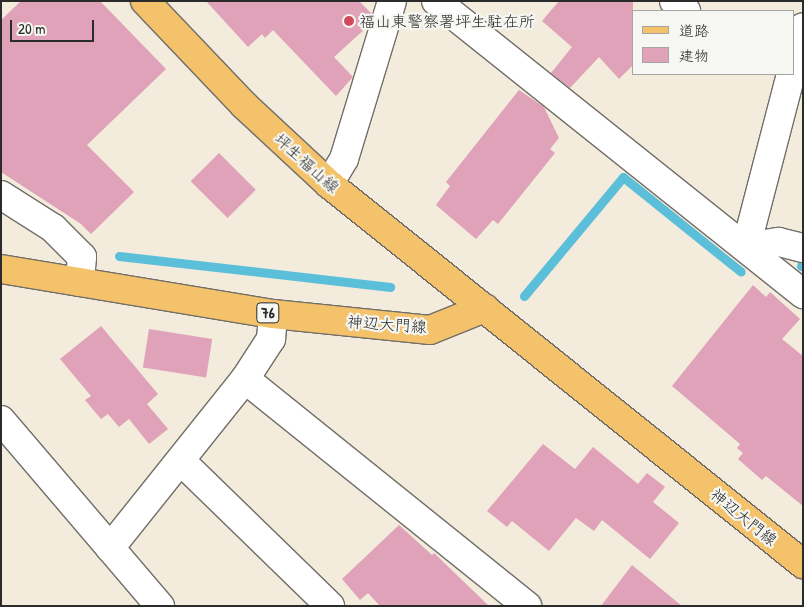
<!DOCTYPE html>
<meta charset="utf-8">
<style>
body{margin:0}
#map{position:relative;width:804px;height:607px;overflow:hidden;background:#f3ebdb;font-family:"Patrick Hand","Klee One",sans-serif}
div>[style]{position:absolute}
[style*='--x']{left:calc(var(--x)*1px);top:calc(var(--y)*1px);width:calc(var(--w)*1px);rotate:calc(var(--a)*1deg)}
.stream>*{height:9px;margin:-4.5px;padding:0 4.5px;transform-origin:4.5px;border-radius:4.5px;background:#5bbfda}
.building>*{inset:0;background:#dfa2b8;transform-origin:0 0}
.roads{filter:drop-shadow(1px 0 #716e69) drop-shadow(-1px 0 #716e69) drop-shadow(0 1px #716e69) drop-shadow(0 -1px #716e69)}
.minor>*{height:28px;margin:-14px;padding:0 14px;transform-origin:14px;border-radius:14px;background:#fff}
.major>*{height:28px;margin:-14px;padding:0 14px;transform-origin:14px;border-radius:14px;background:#f3c26a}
.dots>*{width:14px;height:14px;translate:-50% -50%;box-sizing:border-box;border:2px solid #f6f6f2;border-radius:50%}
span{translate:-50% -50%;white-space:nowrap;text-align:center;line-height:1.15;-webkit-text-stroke:4.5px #f6f6f2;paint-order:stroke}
.shield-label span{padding:1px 4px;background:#f6f6f2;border:1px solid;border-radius:4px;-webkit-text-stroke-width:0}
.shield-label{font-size:15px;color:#2b2b2b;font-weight:700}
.poi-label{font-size:16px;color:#2b2b2b}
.left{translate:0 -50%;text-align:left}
.street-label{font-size:16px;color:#2b2b2b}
.frame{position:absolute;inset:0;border:2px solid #2b2b2b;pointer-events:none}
.legend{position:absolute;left:632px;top:10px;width:162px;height:65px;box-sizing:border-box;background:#f6f6f2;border:1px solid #a5a5a2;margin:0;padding:6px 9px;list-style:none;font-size:15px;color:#2b2b2b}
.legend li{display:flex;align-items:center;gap:10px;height:25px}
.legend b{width:25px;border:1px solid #a5a5a2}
.scale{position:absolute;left:10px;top:20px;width:84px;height:22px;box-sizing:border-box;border:2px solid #2b2b2b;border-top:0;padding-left:6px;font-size:15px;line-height:18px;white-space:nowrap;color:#2b2b2b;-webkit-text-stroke:4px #f6f6f2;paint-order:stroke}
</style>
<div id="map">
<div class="stream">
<div style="--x:119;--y:256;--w:273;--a:6.5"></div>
<div style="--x:801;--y:266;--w:2;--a:0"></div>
<div style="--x:524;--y:296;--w:155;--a:-50.2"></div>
<div style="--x:623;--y:177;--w:151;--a:38.8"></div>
</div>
<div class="building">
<div style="clip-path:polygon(21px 1px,100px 1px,166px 69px,87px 145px,134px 192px,91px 234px,81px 224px,1px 172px,1px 20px)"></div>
<div style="clip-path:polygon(206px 1px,359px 1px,372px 14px,363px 26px,366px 28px,334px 57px,353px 77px,336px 96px,273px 30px,265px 38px,262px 34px,248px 47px)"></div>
<div style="clip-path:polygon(559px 1px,633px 1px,633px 65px,619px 79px,599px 57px,570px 88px,551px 73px,572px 47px,542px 21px)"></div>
<div style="clip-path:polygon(519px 90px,544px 107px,559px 138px,550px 149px,555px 153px,498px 224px,493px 220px,476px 239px,436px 205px,450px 186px,446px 182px)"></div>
<div style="left:219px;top:153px;width:52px;height:40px;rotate:45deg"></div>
<div style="clip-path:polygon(753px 285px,766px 297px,770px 292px,800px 319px,782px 339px,803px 356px,803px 506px,766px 476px,762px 480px,738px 459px,743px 453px,737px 448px,740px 444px,672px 386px)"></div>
<div style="clip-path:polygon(101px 326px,158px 394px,147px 404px,168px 429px,149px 444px,129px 419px,119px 427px,108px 414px,101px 419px,85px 400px,91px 396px,60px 359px)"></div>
<div style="left:149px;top:329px;width:64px;height:39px;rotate:9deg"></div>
<div style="clip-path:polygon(543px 444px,575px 469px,593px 447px,638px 484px,647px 473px,665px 487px,653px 502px,679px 523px,650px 559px,602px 520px,594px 531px,576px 518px,549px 551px,512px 521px,507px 527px,487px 511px)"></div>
<div style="clip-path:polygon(399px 525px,432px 555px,434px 553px,489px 606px,380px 606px,368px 593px,360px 600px,342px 579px)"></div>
<div style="clip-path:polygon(632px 565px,682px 606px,601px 606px)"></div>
</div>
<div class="roads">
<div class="minor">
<div style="--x:436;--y:1;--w:470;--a:38.6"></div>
<div style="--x:674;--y:1;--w:16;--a:40"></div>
<div style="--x:793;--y:67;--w:41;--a:-76"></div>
<div style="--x:791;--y:74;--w:179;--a:104.6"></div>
<div style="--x:746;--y:247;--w:33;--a:-9"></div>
<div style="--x:779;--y:242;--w:25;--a:14"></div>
<div style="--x:329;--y:184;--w:29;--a:-59"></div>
<div style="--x:344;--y:159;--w:165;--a:-73.1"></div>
<div style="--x:1;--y:195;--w:62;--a:32.4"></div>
<div style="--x:53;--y:228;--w:41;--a:45"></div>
<div style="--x:82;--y:257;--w:25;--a:95"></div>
<div style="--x:245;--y:379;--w:362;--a:38.8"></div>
<div style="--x:1;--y:420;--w:245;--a:49.5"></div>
<div style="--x:181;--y:461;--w:208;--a:44.2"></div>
<div style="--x:110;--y:548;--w:216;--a:-51.4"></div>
<div style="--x:245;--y:379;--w:48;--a:-57"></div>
<div style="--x:271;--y:339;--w:25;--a:-85"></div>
</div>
<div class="major">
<div style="--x:145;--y:1;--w:144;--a:46.4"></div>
<div style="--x:244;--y:105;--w:116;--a:42.9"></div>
<div style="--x:329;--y:184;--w:608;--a:38.72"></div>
<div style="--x:1;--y:269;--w:276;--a:9.4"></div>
<div style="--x:273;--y:314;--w:158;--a:5.8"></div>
<div style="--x:430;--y:330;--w:59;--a:-21.8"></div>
</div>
</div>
<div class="dots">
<div style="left:349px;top:21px;background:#d1495b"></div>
</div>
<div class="shield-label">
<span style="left:268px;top:313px">76</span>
</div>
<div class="poi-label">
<span class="left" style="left:359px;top:21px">福山東警察署坪生駐在所</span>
</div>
<div class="street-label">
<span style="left:307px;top:163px;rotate:42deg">坪生福山線</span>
<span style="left:387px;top:324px;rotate:4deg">神辺大門線</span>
<span style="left:744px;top:517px;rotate:39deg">神辺大門線</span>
</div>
<div class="frame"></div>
<ul class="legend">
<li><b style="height:6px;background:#f3c26a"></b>道路</li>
<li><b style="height:14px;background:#dfa2b8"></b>建物</li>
</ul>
<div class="scale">20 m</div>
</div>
